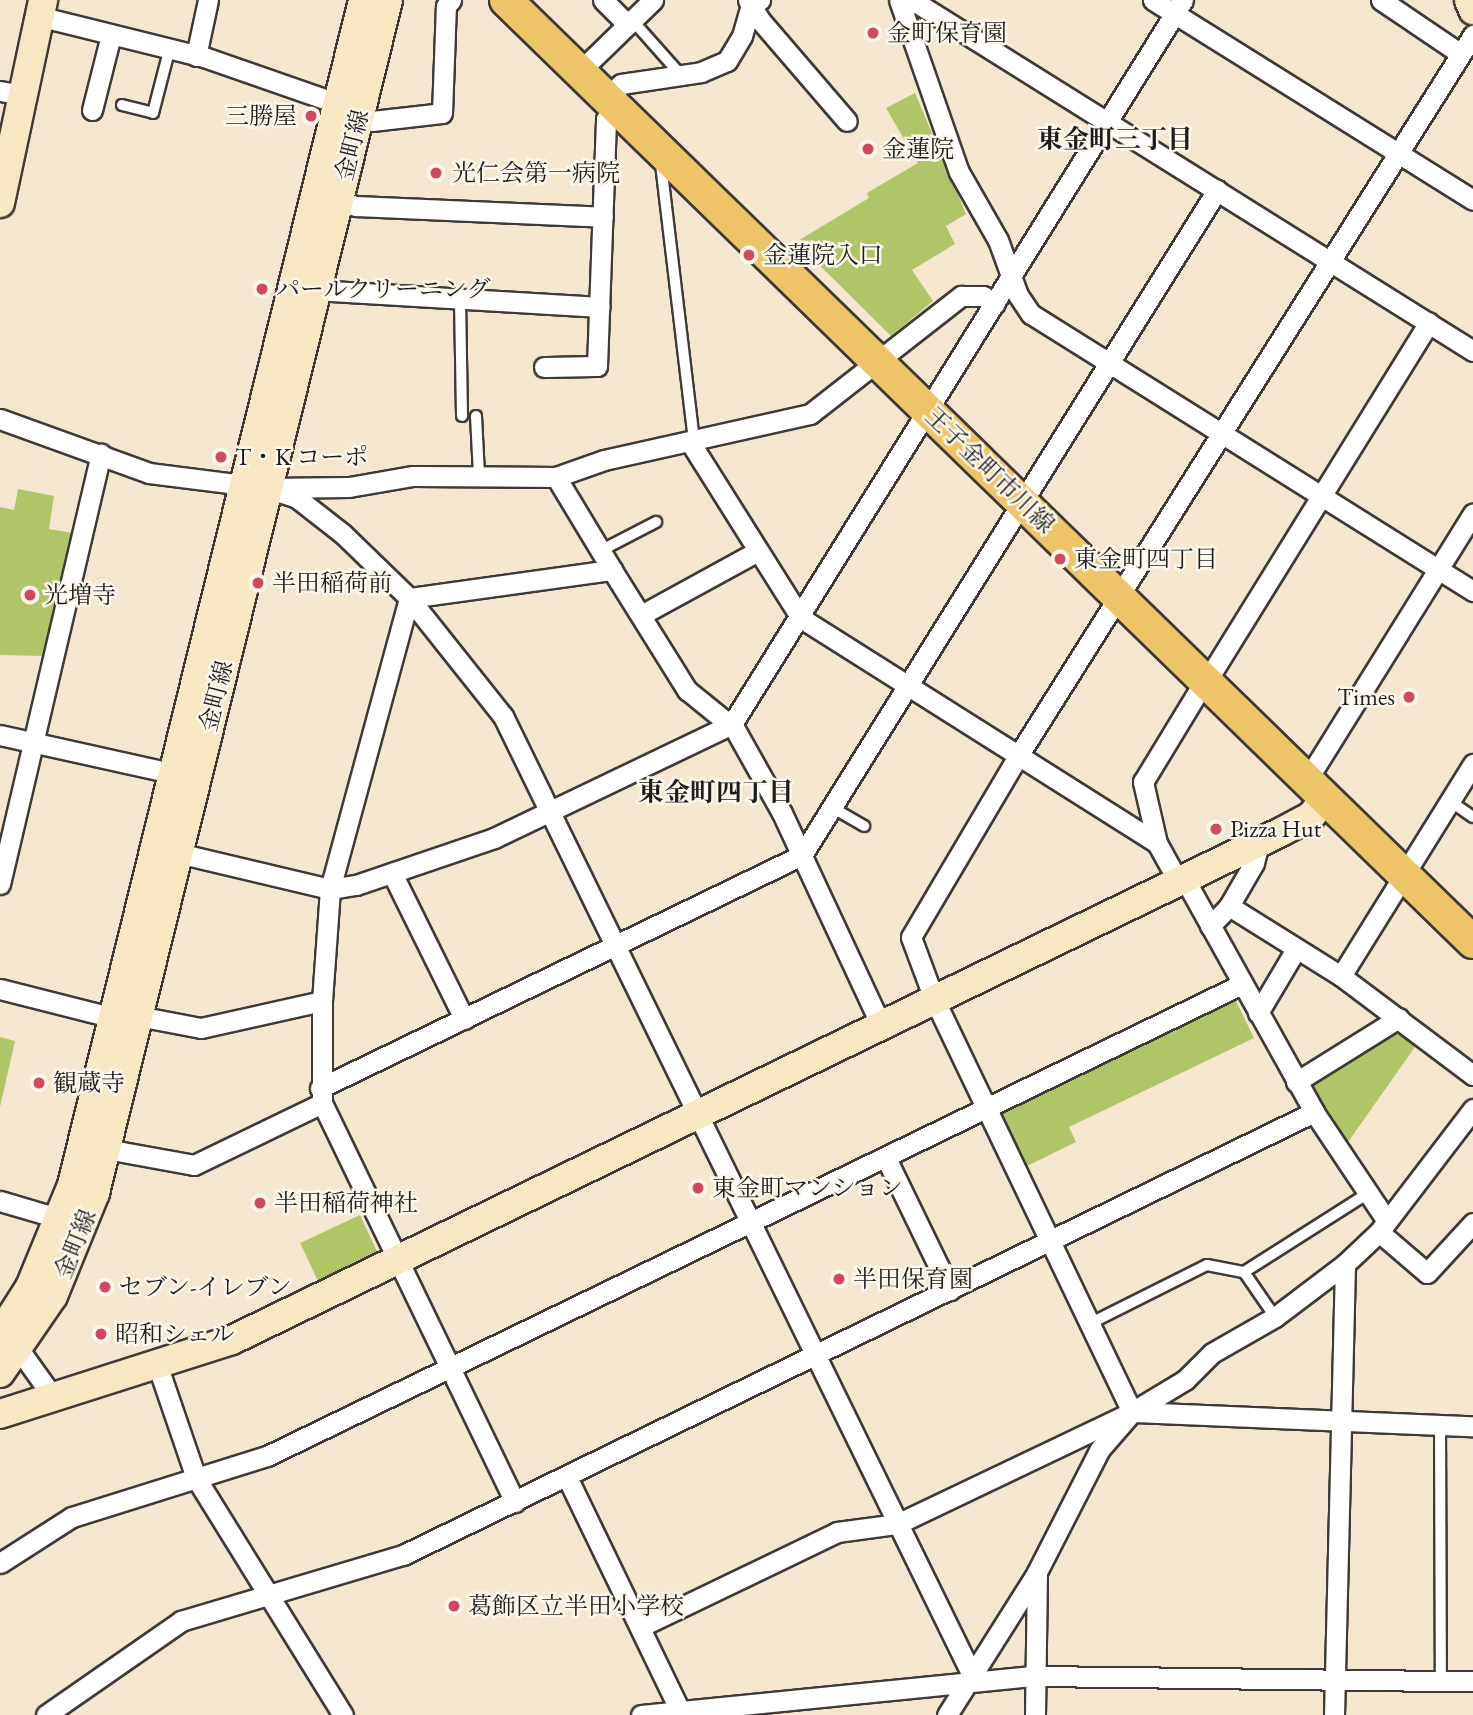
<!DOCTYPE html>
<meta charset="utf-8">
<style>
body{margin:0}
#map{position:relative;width:1473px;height:1715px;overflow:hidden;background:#f5e7cf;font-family:"EB Garamond","Noto Serif JP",serif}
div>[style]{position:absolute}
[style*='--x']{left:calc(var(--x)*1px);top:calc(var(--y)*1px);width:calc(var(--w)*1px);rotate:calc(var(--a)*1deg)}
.green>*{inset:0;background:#b0c468;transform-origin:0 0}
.roads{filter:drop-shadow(2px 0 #3d3a37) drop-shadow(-2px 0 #3d3a37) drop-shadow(0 2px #3d3a37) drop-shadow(0 -2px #3d3a37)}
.lane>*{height:10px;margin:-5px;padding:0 5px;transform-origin:5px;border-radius:5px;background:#fff}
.street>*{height:19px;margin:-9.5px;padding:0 9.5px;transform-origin:9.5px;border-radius:9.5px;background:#fff}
.secondary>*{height:28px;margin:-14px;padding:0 14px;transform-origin:14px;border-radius:14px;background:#f8e7c3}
.primary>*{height:32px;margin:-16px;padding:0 16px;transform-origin:16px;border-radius:16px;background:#eec469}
.dots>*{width:19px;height:19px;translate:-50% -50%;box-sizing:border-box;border:4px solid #fbf7ec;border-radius:50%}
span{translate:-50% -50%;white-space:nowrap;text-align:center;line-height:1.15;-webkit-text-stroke:5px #fbf7ec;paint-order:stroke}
.poi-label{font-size:24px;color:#1c1c1c}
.left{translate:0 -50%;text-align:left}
.right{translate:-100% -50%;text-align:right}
.street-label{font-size:24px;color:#1c1c1c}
.neighbourhood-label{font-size:26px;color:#1c1c1c;font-weight:700}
</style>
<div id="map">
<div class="green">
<div style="clip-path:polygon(915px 93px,966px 214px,946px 226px,955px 244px,912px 270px,933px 301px,891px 336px,796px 242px,869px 198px,867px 193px,918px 163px,886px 108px)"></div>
<div style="clip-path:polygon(18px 489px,54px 496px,49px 529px,73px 533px,44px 656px,0 655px,0 507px,14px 510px)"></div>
<div style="clip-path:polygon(1235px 999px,1254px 1038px,1069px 1127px,1076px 1142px,1023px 1168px,997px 1114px)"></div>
<div style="clip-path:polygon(1396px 1033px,1417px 1044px,1346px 1145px,1311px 1088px,1330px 1069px)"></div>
<div style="clip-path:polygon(0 1037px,15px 1041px,0 1107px)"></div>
<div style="left:360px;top:1215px;width:42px;height:66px;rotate:65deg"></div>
</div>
<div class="roads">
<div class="lane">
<div style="--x:633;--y:21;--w:72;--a:48.4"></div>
<div style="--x:122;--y:105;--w:32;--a:14"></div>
<div style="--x:153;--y:113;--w:64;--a:-75.5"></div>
<div style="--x:661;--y:164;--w:279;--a:83.2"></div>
<div style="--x:460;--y:300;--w:116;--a:89"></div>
<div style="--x:476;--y:416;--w:60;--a:87.1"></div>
<div style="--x:602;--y:550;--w:61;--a:-27.4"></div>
<div style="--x:1450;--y:801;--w:28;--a:35"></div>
<div style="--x:833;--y:808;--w:36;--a:30"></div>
<div style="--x:1244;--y:1272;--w:55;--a:55.4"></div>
<div style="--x:1089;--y:1324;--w:132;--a:-26.6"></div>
<div style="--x:1207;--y:1265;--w:38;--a:11"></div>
<div style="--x:1244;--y:1272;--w:146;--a:-32.4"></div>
<div style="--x:1440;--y:1424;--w:257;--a:89.8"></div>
</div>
<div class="street">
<div style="--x:603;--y:0;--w:35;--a:45"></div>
<div style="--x:748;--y:0;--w:23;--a:59"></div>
<div style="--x:760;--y:20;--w:133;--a:49.3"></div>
<div style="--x:899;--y:0;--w:182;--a:70.8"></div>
<div style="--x:959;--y:172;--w:78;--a:60.2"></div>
<div style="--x:998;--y:240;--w:59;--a:70"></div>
<div style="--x:1018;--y:295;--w:23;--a:56"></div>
<div style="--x:1031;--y:314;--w:522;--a:32.08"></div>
<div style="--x:912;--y:0;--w:662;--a:32.03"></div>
<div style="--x:1153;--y:0;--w:377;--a:32"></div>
<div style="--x:1381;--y:0;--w:93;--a:34"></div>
<div style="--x:42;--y:17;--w:167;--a:13.9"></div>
<div style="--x:204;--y:57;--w:143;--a:19.2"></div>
<div style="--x:339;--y:104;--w:37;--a:27"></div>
<div style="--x:372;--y:121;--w:70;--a:-6.5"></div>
<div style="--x:442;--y:113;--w:107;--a:-87.9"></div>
<div style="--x:446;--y:6;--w:8;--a:-50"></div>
<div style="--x:196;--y:56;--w:57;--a:-77.9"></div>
<div style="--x:580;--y:71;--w:102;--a:-44.2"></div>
<div style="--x:0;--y:91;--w:23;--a:10"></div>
<div style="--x:608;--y:97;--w:18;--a:-45"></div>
<div style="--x:621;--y:84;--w:81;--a:-8.5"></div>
<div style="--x:701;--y:72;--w:28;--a:-23"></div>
<div style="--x:727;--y:61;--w:29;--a:-59"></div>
<div style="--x:742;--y:36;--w:33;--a:-74"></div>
<div style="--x:751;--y:4;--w:10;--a:-24"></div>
<div style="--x:92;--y:110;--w:77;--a:-75.8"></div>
<div style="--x:338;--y:201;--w:19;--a:16"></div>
<div style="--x:356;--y:206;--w:247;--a:2.5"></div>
<div style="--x:315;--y:290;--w:285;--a:3.4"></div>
<div style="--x:544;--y:367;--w:53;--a:-1.1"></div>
<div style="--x:597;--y:366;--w:247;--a:-87.9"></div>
<div style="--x:606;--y:119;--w:17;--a:-54"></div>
<div style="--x:0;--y:419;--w:158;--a:19.9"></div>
<div style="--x:149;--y:473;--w:119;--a:7.2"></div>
<div style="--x:267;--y:488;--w:82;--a:-0.7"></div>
<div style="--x:349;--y:487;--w:65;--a:-9.8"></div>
<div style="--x:413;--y:476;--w:143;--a:0.4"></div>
<div style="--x:556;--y:477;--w:51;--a:-19.5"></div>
<div style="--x:604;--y:460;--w:211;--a:-12.6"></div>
<div style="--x:810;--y:414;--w:192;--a:-38"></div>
<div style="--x:961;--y:296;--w:22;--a:0"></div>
<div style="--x:983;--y:296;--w:14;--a:34"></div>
<div style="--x:690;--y:442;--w:208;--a:57.8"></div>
<div style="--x:801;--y:618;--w:421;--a:32.3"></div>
<div style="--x:556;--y:477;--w:109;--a:58.9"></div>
<div style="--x:267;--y:488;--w:32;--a:18"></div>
<div style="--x:297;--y:498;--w:58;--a:38"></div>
<div style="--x:343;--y:534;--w:92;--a:44.1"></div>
<div style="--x:409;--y:598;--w:151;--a:51.5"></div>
<div style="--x:503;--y:716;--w:1070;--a:63.94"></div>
<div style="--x:641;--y:615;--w:131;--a:-28.7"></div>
<div style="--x:1206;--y:682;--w:423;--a:-58.2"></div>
<div style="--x:732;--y:724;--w:102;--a:60.7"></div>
<div style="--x:782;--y:813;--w:234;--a:65"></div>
<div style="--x:0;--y:735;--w:189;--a:12.5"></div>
<div style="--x:1307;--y:780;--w:314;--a:-58.1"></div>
<div style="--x:178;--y:853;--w:156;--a:13.3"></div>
<div style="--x:330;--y:889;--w:26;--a:-9"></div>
<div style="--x:356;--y:885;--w:146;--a:-18.8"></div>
<div style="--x:494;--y:838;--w:264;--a:-25.6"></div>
<div style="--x:732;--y:724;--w:853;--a:-58.08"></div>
<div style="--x:392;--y:873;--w:163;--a:63.7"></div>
<div style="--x:1184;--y:878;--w:268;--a:60.9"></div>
<div style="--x:1314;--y:1112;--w:131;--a:56.2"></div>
<div style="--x:1178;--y:881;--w:43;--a:-118.9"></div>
<div style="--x:1157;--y:843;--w:63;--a:-102.9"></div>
<div style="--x:1143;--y:782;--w:119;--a:-58.7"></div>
<div style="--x:0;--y:884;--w:442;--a:-76.8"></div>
<div style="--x:1229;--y:906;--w:132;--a:32"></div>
<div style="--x:1341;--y:976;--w:165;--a:36.9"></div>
<div style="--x:1210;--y:926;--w:28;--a:-46"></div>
<div style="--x:1229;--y:906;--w:50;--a:-59.8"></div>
<div style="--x:1254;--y:863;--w:21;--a:-76"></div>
<div style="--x:1341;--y:976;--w:250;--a:-58.1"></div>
<div style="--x:0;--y:989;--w:119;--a:14.2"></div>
<div style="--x:1258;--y:1013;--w:74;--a:-59.3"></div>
<div style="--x:138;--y:1016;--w:64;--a:10.8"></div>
<div style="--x:201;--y:1028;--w:124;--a:-12.6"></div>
<div style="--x:1296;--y:1082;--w:121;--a:-31.9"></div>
<div style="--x:320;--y:1088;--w:535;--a:-25.8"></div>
<div style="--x:802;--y:855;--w:784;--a:-58.03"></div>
<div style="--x:106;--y:1149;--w:89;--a:10.3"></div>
<div style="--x:194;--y:1165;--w:142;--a:-25.8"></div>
<div style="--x:886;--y:1158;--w:147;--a:64.1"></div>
<div style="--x:0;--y:1201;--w:64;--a:16.4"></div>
<div style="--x:1379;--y:1232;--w:63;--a:40.5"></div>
<div style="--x:1427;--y:1273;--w:68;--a:-47.4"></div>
<div style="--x:18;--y:1348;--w:60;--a:54.5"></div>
<div style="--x:157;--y:1364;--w:120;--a:71.1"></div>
<div style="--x:196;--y:1478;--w:279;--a:58.2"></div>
<div style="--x:1132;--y:1412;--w:458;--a:-115.6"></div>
<div style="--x:934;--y:999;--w:66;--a:-110.4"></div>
<div style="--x:911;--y:937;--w:210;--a:-59.4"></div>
<div style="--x:1018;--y:756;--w:853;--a:-57.75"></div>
<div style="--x:567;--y:1477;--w:260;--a:64.2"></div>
<div style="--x:515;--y:1502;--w:443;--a:-115.8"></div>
<div style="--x:322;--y:1103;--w:102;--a:-90"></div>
<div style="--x:322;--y:1001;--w:112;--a:-85.9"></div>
<div style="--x:330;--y:889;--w:302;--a:-74.8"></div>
<div style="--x:409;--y:598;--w:205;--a:-7.9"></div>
<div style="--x:612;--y:570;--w:142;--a:58"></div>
<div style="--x:687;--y:690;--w:55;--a:39.1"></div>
<div style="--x:0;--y:1563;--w:85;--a:-32.6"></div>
<div style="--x:72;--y:1517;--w:204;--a:-17.4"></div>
<div style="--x:267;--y:1456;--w:1081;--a:-25.83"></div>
<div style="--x:640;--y:1627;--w:219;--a:-25.7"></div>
<div style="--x:837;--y:1532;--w:61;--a:-7.6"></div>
<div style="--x:897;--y:1524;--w:260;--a:-25.5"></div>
<div style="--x:1132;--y:1412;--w:341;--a:2.4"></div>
<div style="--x:46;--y:1715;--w:165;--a:-34.8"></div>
<div style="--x:181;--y:1621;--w:232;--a:-16.6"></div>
<div style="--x:403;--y:1555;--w:1013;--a:-25.93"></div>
<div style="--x:641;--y:1715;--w:396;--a:-5.7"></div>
<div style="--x:1035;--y:1676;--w:438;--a:0.7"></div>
<div style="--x:947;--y:1715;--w:167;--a:-57.7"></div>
<div style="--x:1035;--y:1715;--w:143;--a:-89.2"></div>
<div style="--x:1037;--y:1572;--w:138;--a:-62.9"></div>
<div style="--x:1100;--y:1449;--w:49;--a:-49.1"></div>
<div style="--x:1132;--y:1412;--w:62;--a:-31.1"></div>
<div style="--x:1185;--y:1380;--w:38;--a:-45"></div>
<div style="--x:1212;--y:1353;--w:73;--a:-29.7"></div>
<div style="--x:1275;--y:1317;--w:88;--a:-37.1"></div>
<div style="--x:1345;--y:1264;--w:47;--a:-43.3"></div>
<div style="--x:1379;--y:1232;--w:155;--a:-52.6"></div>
<div style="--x:1334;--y:1715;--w:451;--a:-88.6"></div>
</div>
<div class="secondary">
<div style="--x:1469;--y:0;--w:11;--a:68"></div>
<div style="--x:0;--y:203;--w:208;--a:-78"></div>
<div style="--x:0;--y:1334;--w:56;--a:-57.4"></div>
<div style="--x:30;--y:1287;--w:110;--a:-67.6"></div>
<div style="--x:72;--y:1185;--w:1220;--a:-76.2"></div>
<div style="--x:0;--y:1373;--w:93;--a:-55.5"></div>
<div style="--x:53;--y:1296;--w:111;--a:-67.8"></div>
<div style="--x:95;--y:1193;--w:1228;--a:-76.2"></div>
<div style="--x:0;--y:1414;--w:244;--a:-17.7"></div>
<div style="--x:232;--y:1340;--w:1166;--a:-25.84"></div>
<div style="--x:1281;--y:832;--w:34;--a:-28"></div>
<div style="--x:1311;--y:816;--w:22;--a:-51"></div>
</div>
<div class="primary">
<div style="--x:506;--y:0;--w:1350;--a:44.25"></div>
</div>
</div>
<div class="dots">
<div style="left:873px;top:33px;background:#d1495b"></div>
<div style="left:311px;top:116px;background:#d1495b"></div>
<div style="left:868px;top:149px;background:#d1495b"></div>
<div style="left:436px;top:173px;background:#d1495b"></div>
<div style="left:749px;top:255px;background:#d1495b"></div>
<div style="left:262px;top:289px;background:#d1495b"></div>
<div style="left:221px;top:457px;background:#d1495b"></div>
<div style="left:1060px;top:559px;background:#d1495b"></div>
<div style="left:258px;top:583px;background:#d1495b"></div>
<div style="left:30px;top:595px;background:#d1495b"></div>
<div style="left:1409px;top:697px;background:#d1495b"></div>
<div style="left:1216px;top:829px;background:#d1495b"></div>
<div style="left:39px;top:1083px;background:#d1495b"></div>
<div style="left:698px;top:1188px;background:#d1495b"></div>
<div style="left:260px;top:1203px;background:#d1495b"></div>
<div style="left:839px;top:1279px;background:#d1495b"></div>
<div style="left:105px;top:1287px;background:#d1495b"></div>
<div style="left:101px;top:1334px;background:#d1495b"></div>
<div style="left:454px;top:1606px;background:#d1495b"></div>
</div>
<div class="poi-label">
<span class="left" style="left:887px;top:33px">金町保育園</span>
<span class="right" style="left:297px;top:116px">三勝屋</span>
<span class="left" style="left:882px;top:149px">金蓮院</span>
<span class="left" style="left:452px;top:173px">光仁会第一病院</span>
<span class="left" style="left:763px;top:255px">金蓮院入口</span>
<span class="left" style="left:276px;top:289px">パールクリーニング</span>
<span class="left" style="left:235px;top:457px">T・K コーポ</span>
<span class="left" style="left:1074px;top:559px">東金町四丁目</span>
<span class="left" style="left:272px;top:583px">半田稲荷前</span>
<span class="left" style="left:44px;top:595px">光増寺</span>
<span class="right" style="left:1395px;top:697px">Times</span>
<span class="left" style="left:1230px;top:829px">Pizza Hut</span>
<span class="left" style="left:53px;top:1083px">観蔵寺</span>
<span class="left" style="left:712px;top:1188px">東金町マンション</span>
<span class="left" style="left:274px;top:1203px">半田稲荷神社</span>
<span class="left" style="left:853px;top:1279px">半田保育園</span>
<span class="left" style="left:119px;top:1287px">セブン-イレブン</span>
<span class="left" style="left:115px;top:1334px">昭和シェル</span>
<span class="left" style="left:468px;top:1606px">葛飾区立半田小学校</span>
</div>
<div class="street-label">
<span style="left:352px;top:145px;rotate:-76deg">金町線</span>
<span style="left:990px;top:470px;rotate:44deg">王子金町市川線</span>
<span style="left:216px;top:696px;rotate:-76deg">金町線</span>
<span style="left:75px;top:1244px;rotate:-68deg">金町線</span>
</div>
<div class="neighbourhood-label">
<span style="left:1115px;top:140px">東金町三丁目</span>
<span style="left:716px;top:793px">東金町四丁目</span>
</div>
</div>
